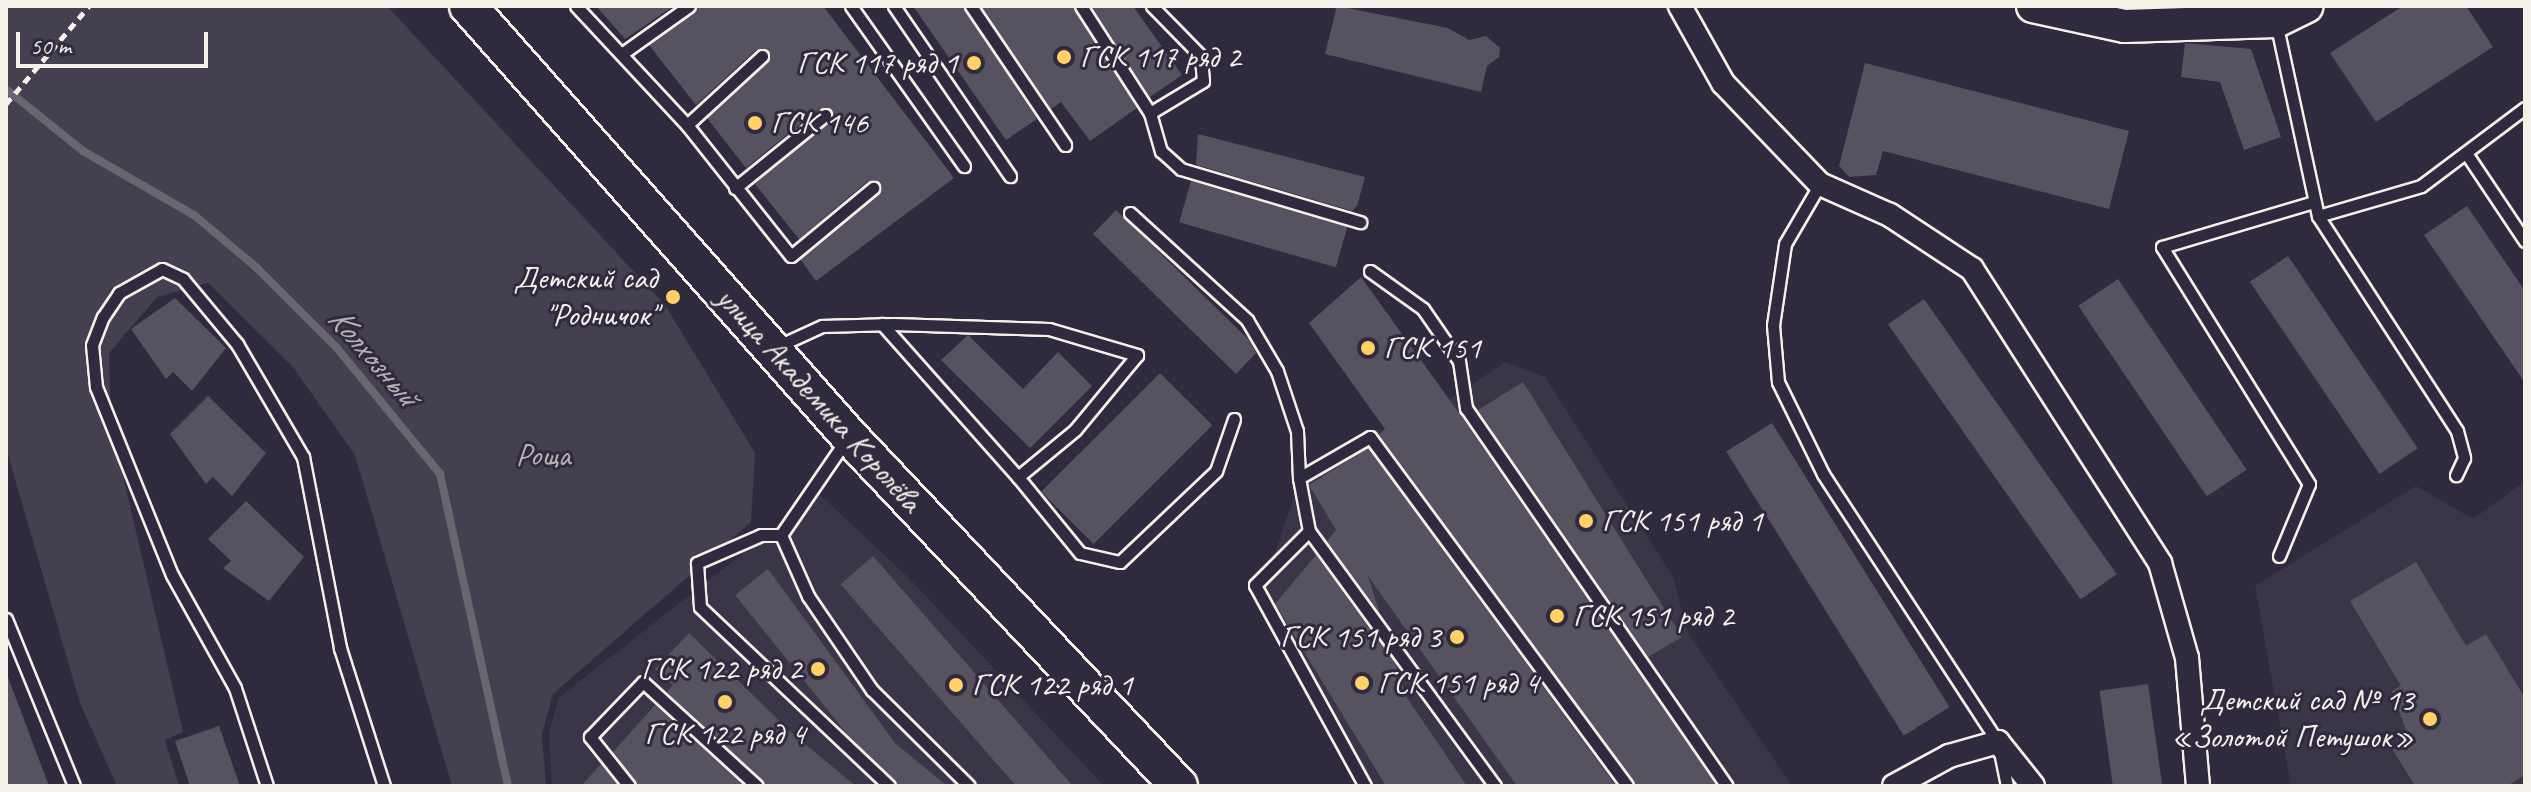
<!DOCTYPE html>
<meta charset="utf-8">
<style>
body{margin:0}
#map{position:relative;width:2531px;height:792px;overflow:hidden;background:#2f2a3d;font-family:Caveat,sans-serif}
div>[style]{position:absolute}
[style*='--x']{left:calc(var(--x)*1px);top:calc(var(--y)*1px);width:calc(var(--w)*1px);rotate:calc(var(--a)*1deg)}
.built>*{inset:0;background:#3b3647}
.green>*{inset:0;background:#454050}
.stream>*{height:8px;margin:-4px;padding:0 4px;transform-origin:4px;border-radius:4px;background:#6a6670}
.building>*{inset:0;background:#56525f;transform-origin:0 0}
.path>*{height:5px;margin-top:-2.5px;transform-origin:0;background:repeating-linear-gradient(90deg,#f4f1e8 0 8px,transparent 0 14px)}
.roads{filter:drop-shadow(2px 0 #f4f1e8) drop-shadow(-2px 0 #f4f1e8) drop-shadow(0 2px #f4f1e8) drop-shadow(0 -2px #f4f1e8)}
.lane>*{height:11px;margin:-5.5px;padding:0 5.5px;transform-origin:5.5px;border-radius:5.5px;background:#2f2a3d}
.street>*{height:22px;margin:-11px;padding:0 11px;transform-origin:11px;border-radius:11px;background:#2f2a3d}
.secondary>*{height:32px;margin:-16px;padding:0 16px;transform-origin:16px;border-radius:16px;background:#2f2a3d}
.primary>*{height:36px;margin:-18px;padding:0 18px;transform-origin:18px;border-radius:18px;background:#2f2a3d}
.dots>*{width:22px;height:22px;translate:-50% -50%;box-sizing:border-box;border:4px solid #2f2a3d;border-radius:50%}
span{translate:-50% -50%;white-space:nowrap;text-align:center;line-height:1.15;-webkit-text-stroke:6px #2f2a3d;paint-order:stroke}
.poi-label{font-size:32px;color:#f4f1e8}
.left{translate:0 -50%;text-align:left}
.right{translate:-100% -50%;text-align:right}
.street-label{font-size:32px;color:#f4f1e8}
.park-label{font-size:32px;color:#b7b3b3}
.water-label{font-size:34px;color:#b6b2b2;font-style:italic}
.frame{position:absolute;inset:0;border:8px solid #f4f1e8;pointer-events:none}
.scale{position:absolute;left:16px;top:32px;width:192px;height:36px;box-sizing:border-box;border:4px solid #f4f1e8;border-top:0;padding-left:10px;font-size:24px;line-height:28px;white-space:nowrap;color:#f4f1e8;-webkit-text-stroke:6px #2f2a3d;paint-order:stroke}
</style>
<div id="map">
<div class="built">
<div style="clip-path:polygon(1505px 362px,1545px 377px,1673px 577px,1688px 633px,1792px 786px,1370px 786px,1291px 657px,1263px 587px,1297px 488px,1377px 429px,1399px 434px)"></div>
<div style="clip-path:polygon(2525px 481px,2525px 786px,2291px 786px,2255px 586px,2416px 486px,2473px 519px)"></div>
<div style="clip-path:polygon(819px 494px,909px 578px,1104px 786px,552px 786px,549px 735px,558px 698px)"></div>
</div>
<div class="green">
<div style="clip-path:polygon(6px 6px,387px 6px,665px 305px,755px 453px,751px 522px,553px 694px,542px 734px,546px 786px,452px 786px,355px 455px,293px 367px,208px 283px,157px 297px,109px 353px,111px 425px,183px 732px,165px 740px,179px 786px,117px 786px,80px 703px,6px 448px)"></div>
</div>
<div class="stream">
<div style="--x:6;--y:89;--w:99;--a:38.8"></div>
<div style="--x:83;--y:151;--w:128;--a:30"></div>
<div style="--x:194;--y:215;--w:81;--a:40"></div>
<div style="--x:256;--y:267;--w:115;--a:45"></div>
<div style="--x:337;--y:348;--w:163;--a:50.7"></div>
<div style="--x:440;--y:474;--w:319;--a:77.7"></div>
</div>
<div class="building">
<div style="clip-path:polygon(596px 6px,674px 6px,625px 39px)"></div>
<div style="clip-path:polygon(697px 6px,823px 6px,954px 178px,816px 281px,800px 259px,881px 186px,868px 181px,799px 239px,755px 184px,833px 113px,820px 108px,746px 168px,707px 118px,768px 62px,769px 51px,756px 50px,696px 105px,649px 45px)"></div>
<div style="clip-path:polygon(913px 6px,963px 6px,1037px 119px,1006px 140px)"></div>
<div style="clip-path:polygon(981px 6px,1073px 6px,1137px 108px,1090px 141px,1061px 102px,1051px 109px)"></div>
<div style="clip-path:polygon(1091px 6px,1133px 6px,1182px 75px,1150px 97px)"></div>
<div style="clip-path:polygon(1337px 6px,1448px 28px,1469px 40px,1486px 36px,1500px 48px,1499px 57px,1487px 66px,1481px 92px,1325px 54px)"></div>
<div style="clip-path:polygon(2403px 6px,2466px 6px,2493px 47px,2376px 122px,2330px 53px)"></div>
<div style="clip-path:polygon(2185px 43px,2251px 49px,2281px 137px,2244px 150px,2220px 82px,2181px 77px)"></div>
<div style="clip-path:polygon(1865px 63px,2129px 131px,2109px 209px,1883px 151px,1876px 175px,1849px 177px,1839px 166px)"></div>
<div style="clip-path:polygon(1198px 134px,1365px 177px,1357px 206px,1352px 211px,1196px 165px)"></div>
<div style="left:1191px;top:181px;width:163px;height:43px;rotate:16deg"></div>
<div style="clip-path:polygon(2467px 206px,2525px 291px,2525px 383px,2424px 235px)"></div>
<div style="clip-path:polygon(1116px 210px,1249px 340px,1256px 353px,1236px 374px,1093px 234px)"></div>
<div style="left:2288px;top:256px;width:232px;height:46px;rotate:56deg"></div>
<div style="clip-path:polygon(1361px 277px,1464px 420px,1717px 786px,1635px 786px,1379px 434px,1385px 429px,1309px 323px)"></div>
<div style="left:2118px;top:279px;width:230px;height:48px;rotate:56deg"></div>
<div style="clip-path:polygon(175px 298px,226px 348px,192px 391px,173px 372px,166px 379px,131px 329px)"></div>
<div style="left:1924px;top:299px;width:336px;height:44px;rotate:55deg"></div>
<div style="clip-path:polygon(968px 335px,1023px 389px,1058px 352px,1092px 386px,1030px 448px,941px 360px)"></div>
<div style="left:1160px;top:373px;width:74px;height:168px;rotate:45deg"></div>
<div style="clip-path:polygon(1523px 382px,1682px 637px,1648px 657px,1478px 410px)"></div>
<div style="clip-path:polygon(208px 396px,266px 453px,232px 496px,213px 477px,206px 484px,170px 434px)"></div>
<div style="left:1772px;top:423px;width:335px;height:54px;rotate:58deg"></div>
<div style="clip-path:polygon(1368px 448px,1616px 786px,1517px 786px,1368px 576px,1380px 614px,1327px 541px,1336px 530px,1309px 485px)"></div>
<div style="clip-path:polygon(246px 501px,304px 557px,269px 601px,223px 568px,231px 561px,208px 539px)"></div>
<div style="clip-path:polygon(1316px 555px,1396px 665px,1407px 698px,1467px 786px,1386px 786px,1275px 604px)"></div>
<div style="left:873px;top:556px;width:304px;height:43px;rotate:49deg"></div>
<div style="clip-path:polygon(2416px 562px,2466px 646px,2486px 634px,2525px 698px,2525px 775px,2507px 786px,2415px 786px,2391px 747px,2408px 736px,2392px 691px,2401px 686px,2350px 601px)"></div>
<div style="clip-path:polygon(768px 569px,895px 743px,947px 786px,897px 786px,847px 734px,735px 595px)"></div>
<div style="clip-path:polygon(689px 633px,794px 735px,856px 786px,765px 786px,667px 692px,673px 685px,655px 669px)"></div>
<div style="clip-path:polygon(6px 677px,8px 677px,49px 786px,6px 786px)"></div>
<div style="left:2148px;top:684px;width:103px;height:49px;rotate:82deg"></div>
<div style="clip-path:polygon(655px 705px,744px 786px,637px 786px,613px 752px)"></div>
<div style="clip-path:polygon(219px 726px,240px 786px,190px 786px,175px 741px)"></div>
<div style="clip-path:polygon(601px 764px,618px 786px,581px 786px)"></div>
</div>
<div class="path">
<div style="--x:6;--y:104;--w:128;--a:-49.7"></div>
</div>
<div class="roads">
<div class="lane">
<div style="--x:576;--y:6;--w:163;--a:47"></div>
<div style="--x:687;--y:125;--w:167;--a:51.6"></div>
<div style="--x:791;--y:256;--w:107;--a:-39.7"></div>
<div style="--x:851;--y:6;--w:196;--a:54.8"></div>
<div style="--x:894;--y:6;--w:206;--a:55.7"></div>
<div style="--x:971;--y:6;--w:168;--a:55.9"></div>
<div style="--x:1081;--y:6;--w:127;--a:57.2"></div>
<div style="--x:1150;--y:113;--w:40;--a:74"></div>
<div style="--x:1161;--y:151;--w:27;--a:42"></div>
<div style="--x:1181;--y:169;--w:187;--a:16.5"></div>
<div style="--x:2276;--y:22;--w:198;--a:77.8"></div>
<div style="--x:2318;--y:216;--w:256;--a:57.1"></div>
<div style="--x:2457;--y:431;--w:28;--a:75"></div>
<div style="--x:2464;--y:458;--w:19;--a:115"></div>
<div style="--x:623;--y:53;--w:81;--a:-35.5"></div>
<div style="--x:1150;--y:113;--w:62;--a:-31.1"></div>
<div style="--x:1203;--y:81;--w:25;--a:-95"></div>
<div style="--x:1201;--y:56;--w:70;--a:-134.4"></div>
<div style="--x:687;--y:125;--w:102;--a:-42.6"></div>
<div style="--x:2466;--y:153;--w:106;--a:56.2"></div>
<div style="--x:1820;--y:184;--w:69;--a:120.3"></div>
<div style="--x:1785;--y:244;--w:82;--a:98.4"></div>
<div style="--x:1773;--y:325;--w:57;--a:85"></div>
<div style="--x:1778;--y:382;--w:102;--a:63.9"></div>
<div style="--x:1823;--y:474;--w:320;--a:56.9"></div>
<div style="--x:1998;--y:742;--w:45;--a:78.4"></div>
<div style="--x:735;--y:188;--w:116;--a:-39"></div>
<div style="--x:1130;--y:213;--w:159;--a:42.4"></div>
<div style="--x:1247;--y:320;--w:59;--a:59.5"></div>
<div style="--x:1277;--y:371;--w:63;--a:71.6"></div>
<div style="--x:1297;--y:431;--w:47;--a:87.6"></div>
<div style="--x:2318;--y:216;--w:107;--a:-16.2"></div>
<div style="--x:2421;--y:186;--w:130;--a:-36.9"></div>
<div style="--x:1370;--y:271;--w:65;--a:35.6"></div>
<div style="--x:1423;--y:309;--w:63;--a:55.3"></div>
<div style="--x:1459;--y:361;--w:48;--a:81.5"></div>
<div style="--x:1466;--y:408;--w:459;--a:55.4"></div>
<div style="--x:882;--y:324;--w:205;--a:48.4"></div>
<div style="--x:776;--y:347;--w:51;--a:-24.5"></div>
<div style="--x:822;--y:326;--w:71;--a:-1.6"></div>
<div style="--x:893;--y:324;--w:156;--a:1.8"></div>
<div style="--x:1049;--y:329;--w:92;--a:16.5"></div>
<div style="--x:1137;--y:355;--w:97;--a:129.6"></div>
<div style="--x:1075;--y:430;--w:74;--a:140.5"></div>
<div style="--x:1018;--y:477;--w:98;--a:50.8"></div>
<div style="--x:1080;--y:553;--w:41;--a:12.7"></div>
<div style="--x:1120;--y:562;--w:132;--a:-43.5"></div>
<div style="--x:1216;--y:471;--w:55;--a:-70.9"></div>
<div style="--x:846;--y:440;--w:115;--a:124.4"></div>
<div style="--x:781;--y:535;--w:20;--a:180"></div>
<div style="--x:761;--y:535;--w:70;--a:156.4"></div>
<div style="--x:697;--y:563;--w:44;--a:86.1"></div>
<div style="--x:700;--y:607;--w:260;--a:43.4"></div>
<div style="--x:1309;--y:531;--w:54;--a:-100.7"></div>
<div style="--x:1299;--y:478;--w:82;--a:-30"></div>
<div style="--x:1370;--y:437;--w:433;--a:53.6"></div>
<div style="--x:781;--y:535;--w:67;--a:66.1"></div>
<div style="--x:808;--y:596;--w:114;--a:55.8"></div>
<div style="--x:872;--y:690;--w:136;--a:44.7"></div>
<div style="--x:2279;--y:556;--w:78;--a:-67.4"></div>
<div style="--x:2309;--y:484;--w:279;--a:-121.8"></div>
<div style="--x:2162;--y:247;--w:159;--a:-16.5"></div>
<div style="--x:6;--y:619;--w:180;--a:67.8"></div>
<div style="--x:267;--y:786;--w:103;--a:-108.1"></div>
<div style="--x:235;--y:688;--w:129;--a:-119.1"></div>
<div style="--x:172;--y:575;--w:203;--a:-112"></div>
<div style="--x:96;--y:387;--w:42;--a:-95.4"></div>
<div style="--x:92;--y:345;--w:30;--a:-69"></div>
<div style="--x:103;--y:317;--w:29;--a:-56"></div>
<div style="--x:119;--y:293;--w:49;--a:-29.2"></div>
<div style="--x:162;--y:269;--w:23;--a:25"></div>
<div style="--x:183;--y:279;--w:85;--a:50.3"></div>
<div style="--x:237;--y:344;--w:131;--a:59.7"></div>
<div style="--x:303;--y:457;--w:195;--a:79"></div>
<div style="--x:340;--y:648;--w:145;--a:72.3"></div>
<div style="--x:629;--y:786;--w:63;--a:-128.5"></div>
<div style="--x:590;--y:737;--w:76;--a:-46.1"></div>
<div style="--x:643;--y:682;--w:154;--a:42.4"></div>
<div style="--x:1365;--y:786;--w:229;--a:-118.7"></div>
<div style="--x:1255;--y:585;--w:76;--a:-45"></div>
<div style="--x:1309;--y:531;--w:316;--a:53.9"></div>
</div>
<div class="street">
<div style="--x:1680;--y:6;--w:88;--a:60.8"></div>
<div style="--x:1723;--y:83;--w:140;--a:46.2"></div>
<div style="--x:1820;--y:184;--w:77;--a:23.9"></div>
<div style="--x:1890;--y:215;--w:98;--a:33.4"></div>
<div style="--x:1972;--y:269;--w:349;--a:57.4"></div>
<div style="--x:2160;--y:563;--w:99;--a:74.1"></div>
<div style="--x:2187;--y:658;--w:128;--a:85.1"></div>
<div style="--x:1894;--y:786;--w:63;--a:-28.6"></div>
<div style="--x:1949;--y:756;--w:51;--a:-15.9"></div>
<div style="--x:1998;--y:742;--w:56;--a:51.5"></div>
</div>
<div class="secondary">
<div style="--x:2033;--y:6;--w:94;--a:12.3"></div>
<div style="--x:2125;--y:26;--w:151;--a:-1.9"></div>
<div style="--x:2276;--y:21;--w:34;--a:-26"></div>
</div>
<div class="primary">
<div style="--x:468;--y:6;--w:575;--a:48.46"></div>
<div style="--x:849;--y:436;--w:481;--a:46.7"></div>
</div>
</div>
<div class="dots">
<div style="left:1064px;top:57px;background:#ffd166"></div>
<div style="left:974px;top:63px;background:#ffd166"></div>
<div style="left:755px;top:123px;background:#ffd166"></div>
<div style="left:673px;top:297px;background:#ffd166"></div>
<div style="left:1368px;top:348px;background:#ffd166"></div>
<div style="left:1586px;top:521px;background:#ffd166"></div>
<div style="left:1557px;top:616px;background:#ffd166"></div>
<div style="left:1457px;top:637px;background:#ffd166"></div>
<div style="left:818px;top:669px;background:#ffd166"></div>
<div style="left:1362px;top:683px;background:#ffd166"></div>
<div style="left:956px;top:685px;background:#ffd166"></div>
<div style="left:725px;top:702px;background:#ffd166"></div>
<div style="left:2430px;top:719px;background:#ffd166"></div>
</div>
<div class="poi-label">
<span class="left" style="left:1080px;top:57px">ГСК 117 ряд 2</span>
<span class="right" style="left:958px;top:63px">ГСК 117 ряд 1</span>
<span class="left" style="left:771px;top:123px">ГСК 146</span>
<span class="right" style="left:657px;top:297px">Детский сад<br>"Родничок"</span>
<span class="left" style="left:1384px;top:348px">ГСК 151</span>
<span class="left" style="left:1602px;top:521px">ГСК 151 ряд 1</span>
<span class="left" style="left:1573px;top:616px">ГСК 151 ряд 2</span>
<span class="right" style="left:1441px;top:637px">ГСК 151 ряд 3</span>
<span class="right" style="left:802px;top:669px">ГСК 122 ряд 2</span>
<span class="left" style="left:1378px;top:683px">ГСК 151 ряд 4</span>
<span class="left" style="left:972px;top:685px">ГСК 122 ряд 1</span>
<span class="right" style="left:2414px;top:719px">Детский сад № 13<br>«Золотой Петушок»</span>
<span style="left:725px;top:734px">ГСК 122 ряд 4</span>
</div>
<div class="street-label">
<span style="left:819px;top:400px;rotate:48deg">улица Академика Королёва</span>
</div>
<div class="park-label">
<span style="left:543px;top:455px">Роща</span>
</div>
<div class="water-label">
<span style="left:374px;top:356px;rotate:49deg">Колхозный</span>
</div>
<div class="frame"></div>
<div class="scale">50 m</div>
</div>
